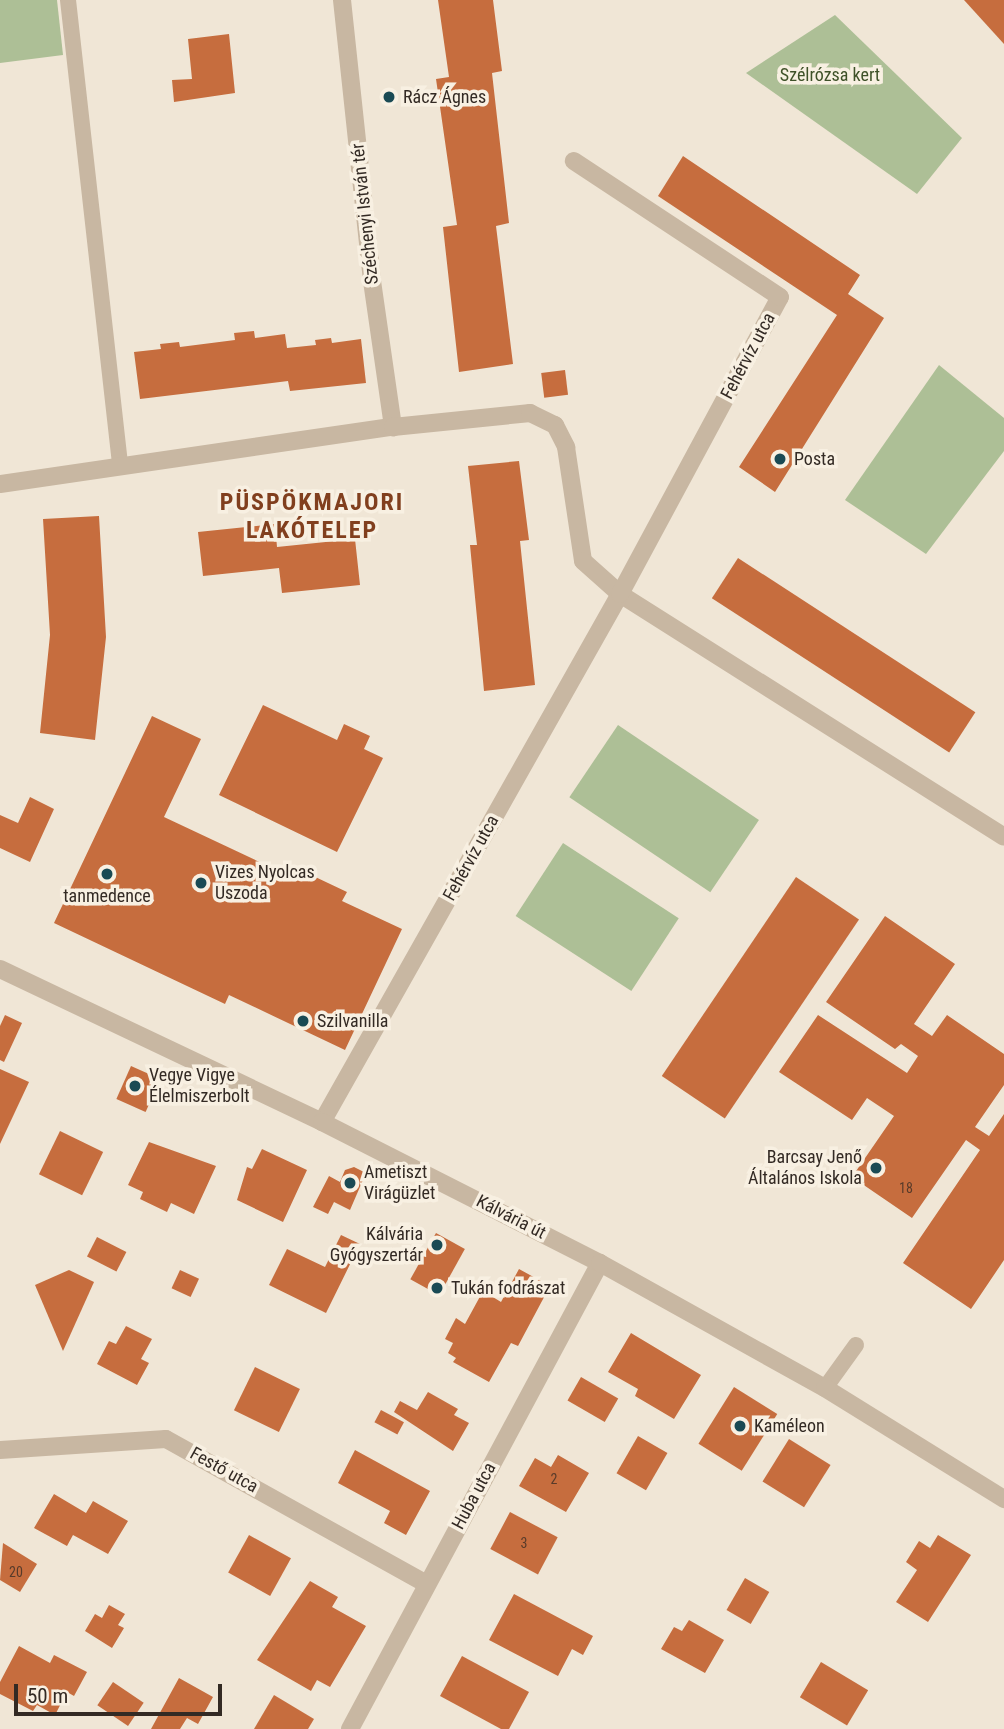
<!DOCTYPE html>
<meta charset="utf-8">
<style>
body{margin:0}
#map{position:relative;width:1004px;height:1729px;overflow:hidden;background:#f0e6d6;font-family:"Roboto Condensed",sans-serif}
div>[style]{position:absolute}
[style*='--x']{left:calc(var(--x)*1px);top:calc(var(--y)*1px);width:calc(var(--w)*1px);rotate:calc(var(--a)*1deg)}
.green>*{inset:0;background:#adbf96;transform-origin:0 0}
.building>*{inset:0;background:#c66d3e;transform-origin:0 0}
.service>*{height:16px;margin:-8px;padding:0 8px;transform-origin:8px;border-radius:8px;background:#c8b7a2}
.minor>*{height:18px;margin:-9px;padding:0 9px;transform-origin:9px;border-radius:9px;background:#c8b7a2}
.tertiary>*{height:18px;margin:-9px;padding:0 9px;transform-origin:9px;border-radius:9px;background:#c8b7a2}
.dots>*{width:19px;height:19px;translate:-50% -50%;box-sizing:border-box;border:4px solid #f8f0e2;border-radius:50%}
span{translate:-50% -50%;white-space:nowrap;text-align:center;line-height:1.15;-webkit-text-stroke:7px #f8f0e2;paint-order:stroke}
.number-label{font-size:14px;color:#583b2a}
.number-label span{-webkit-text-stroke-width:0}
.park-label{font-size:18px;color:#3e5128}
.poi-label{font-size:18px;color:#332a24}
.left{translate:0 -50%;text-align:left}
.right{translate:-100% -50%;text-align:right}
.street-label{font-size:18px;color:#332a24}
.district-label{font-size:24px;color:#813f1e;font-weight:700;letter-spacing:2px}
.scale{position:absolute;left:14px;top:1684px;width:208px;height:32px;box-sizing:border-box;border:4px solid #332a24;border-top:0;padding-left:9px;font-size:21px;line-height:24px;white-space:nowrap;color:#332a24;-webkit-text-stroke:5px #f8f0e2;paint-order:stroke}
</style>
<div id="map">
<div class="green">
<div style="clip-path:polygon(0 0,57px 0,63px 55px,0 63px)"></div>
<div style="clip-path:polygon(835px 15px,962px 138px,917px 194px,746px 73px)"></div>
<div style="clip-path:polygon(939px 365px,1004px 418px,1004px 451px,926px 554px,845px 500px)"></div>
<div style="left:618px;top:725px;width:170px;height:87px;rotate:34deg"></div>
<div style="left:563px;top:843px;width:138px;height:87px;rotate:33deg"></div>
</div>
<div class="building">
<div style="clip-path:polygon(438px 0,493px 0,502px 71px,492px 73px,509px 223px,496px 226px,513px 364px,459px 372px,443px 227px,457px 225px,436px 79px,449px 77px)"></div>
<div style="clip-path:polygon(964px 0,1004px 0,1004px 44px)"></div>
<div style="clip-path:polygon(229px 34px,235px 93px,174px 102px,172px 80px,192px 79px,188px 39px)"></div>
<div style="clip-path:polygon(683px 156px,860px 275px,848px 294px,884px 318px,775px 492px,739px 467px,837px 315px,658px 196px)"></div>
<div style="clip-path:polygon(254px 331px,255px 338px,285px 334px,287px 348px,316px 345px,315px 340px,331px 338px,332px 343px,361px 339px,366px 383px,290px 391px,288px 381px,140px 399px,134px 352px,161px 349px,160px 344px,179px 342px,180px 347px,235px 340px,234px 333px)"></div>
<div style="left:565px;top:370px;width:25px;height:24px;rotate:83deg"></div>
<div style="clip-path:polygon(519px 461px,529px 540px,520px 541px,535px 685px,484px 691px,470px 545px,477px 545px,468px 466px)"></div>
<div style="clip-path:polygon(99px 516px,106px 637px,95px 740px,40px 733px,50px 635px,43px 519px)"></div>
<div style="clip-path:polygon(275px 524px,277px 547px,355px 539px,360px 585px,282px 593px,279px 568px,203px 576px,198px 532px)"></div>
<div style="left:738px;top:558px;width:283px;height:48px;rotate:33deg"></div>
<div style="clip-path:polygon(263px 705px,337px 740px,344px 724px,370px 736px,364px 749px,383px 758px,337px 852px,219px 795px)"></div>
<div style="clip-path:polygon(152px 716px,201px 739px,164px 817px,285px 874px,290px 865px,347px 892px,342px 901px,402px 929px,345px 1050px,229px 995px,225px 1004px,54px 923px)"></div>
<div style="clip-path:polygon(30px 797px,54px 809px,30px 862px,0 848px,0 815px,18px 823px)"></div>
<div style="left:796px;top:877px;width:76px;height:240px;rotate:34deg"></div>
<div style="clip-path:polygon(885px 916px,955px 964px,914px 1024px,932px 1036px,947px 1015px,1004px 1054px,1004px 1085px,975px 1127px,989px 1136px,1004px 1114px,1004px 1260px,971px 1309px,903px 1263px,980px 1150px,966px 1140px,912px 1218px,852px 1177px,894px 1116px,867px 1098px,852px 1120px,779px 1072px,818px 1015px,907px 1073px,918px 1056px,901px 1044px,895px 1049px,826px 1002px)"></div>
<div style="clip-path:polygon(5px 1015px,22px 1023px,4px 1062px,0 1060px,0 1026px)"></div>
<div style="left:131px;top:1066px;width:32px;height:36px;rotate:24deg"></div>
<div style="clip-path:polygon(0 1069px,29px 1082px,0 1144px)"></div>
<div style="left:60px;top:1131px;width:48px;height:48px;rotate:26deg"></div>
<div style="clip-path:polygon(149px 1142px,216px 1166px,194px 1214px,171px 1203px,167px 1212px,140px 1199px,143px 1192px,128px 1185px)"></div>
<div style="clip-path:polygon(262px 1149px,307px 1170px,283px 1222px,237px 1200px,247px 1167px,252px 1169px)"></div>
<div style="clip-path:polygon(354px 1167px,366px 1173px,350px 1210px,334px 1202px,328px 1214px,313px 1207px,329px 1176px,340px 1182px,345px 1170px)"></div>
<div style="left:436px;top:1233px;width:33px;height:53px;rotate:29deg"></div>
<div style="clip-path:polygon(341px 1235px,360px 1244px,326px 1313px,269px 1285px,287px 1249px,325px 1267px)"></div>
<div style="left:97px;top:1237px;width:33px;height:22px;rotate:27deg"></div>
<div style="clip-path:polygon(519px 1269px,550px 1286px,518px 1346px,511px 1343px,489px 1382px,453px 1362px,456px 1358px,448px 1353px,453px 1343px,445px 1339px,456px 1318px,465px 1324px,483px 1291px,501px 1302px)"></div>
<div style="clip-path:polygon(69px 1270px,94px 1282px,63px 1351px,35px 1285px)"></div>
<div style="left:180px;top:1270px;width:21px;height:20px;rotate:25deg"></div>
<div style="clip-path:polygon(126px 1326px,152px 1339px,141px 1359px,149px 1363px,137px 1385px,97px 1364px,109px 1341px,116px 1344px)"></div>
<div style="clip-path:polygon(631px 1333px,701px 1375px,674px 1419px,635px 1396px,638px 1389px,608px 1372px)"></div>
<div style="left:255px;top:1367px;width:50px;height:48px;rotate:26deg"></div>
<div style="left:581px;top:1377px;width:43px;height:27px;rotate:30deg"></div>
<div style="left:734px;top:1387px;width:51px;height:67px;rotate:32deg"></div>
<div style="clip-path:polygon(428px 1392px,458px 1409px,454px 1415px,469px 1423px,453px 1451px,394px 1412px,400px 1401px,417px 1410px)"></div>
<div style="left:381px;top:1410px;width:26px;height:14px;rotate:28deg"></div>
<div style="left:638px;top:1436px;width:34px;height:43px;rotate:30deg"></div>
<div style="left:789px;top:1439px;width:49px;height:50px;rotate:32deg"></div>
<div style="clip-path:polygon(355px 1450px,430px 1491px,406px 1535px,384px 1523px,390px 1511px,338px 1483px)"></div>
<div style="clip-path:polygon(558px 1455px,589px 1473px,566px 1512px,519px 1486px,535px 1458px,551px 1467px)"></div>
<div style="clip-path:polygon(54px 1494px,86px 1513px,93px 1501px,128px 1521px,108px 1554px,73px 1535px,67px 1546px,34px 1528px)"></div>
<div style="left:510px;top:1512px;width:54px;height:42px;rotate:28deg"></div>
<div style="left:249px;top:1535px;width:48px;height:43px;rotate:29deg"></div>
<div style="clip-path:polygon(938px 1535px,971px 1555px,928px 1622px,896px 1602px,917px 1570px,906px 1562px,919px 1541px,930px 1548px)"></div>
<div style="clip-path:polygon(3px 1543px,37px 1564px,20px 1592px,0 1580px)"></div>
<div style="left:745px;top:1578px;width:28px;height:37px;rotate:30deg"></div>
<div style="clip-path:polygon(310px 1581px,338px 1597px,332px 1607px,366px 1626px,330px 1687px,317px 1680px,311px 1691px,257px 1660px)"></div>
<div style="clip-path:polygon(514px 1594px,593px 1636px,583px 1655px,572px 1649px,558px 1676px,489px 1640px)"></div>
<div style="clip-path:polygon(109px 1605px,125px 1614px,118px 1625px,124px 1628px,112px 1648px,85px 1631px,95px 1614px,102px 1618px)"></div>
<div style="clip-path:polygon(689px 1620px,724px 1640px,705px 1673px,661px 1649px,674px 1627px,682px 1631px)"></div>
<div style="clip-path:polygon(19px 1646px,50px 1663px,54px 1655px,87px 1672px,74px 1696px,67px 1692px,55px 1715px,37px 1705px,33px 1711px,0 1694px,0 1682px)"></div>
<div style="clip-path:polygon(462px 1656px,529px 1692px,509px 1729px,501px 1729px,440px 1696px)"></div>
<div style="left:821px;top:1662px;width:55px;height:41px;rotate:31deg"></div>
<div style="clip-path:polygon(179px 1678px,213px 1697px,198px 1724px,187px 1718px,180px 1729px,151px 1729px)"></div>
<div style="left:113px;top:1682px;width:37px;height:28px;rotate:34deg"></div>
<div style="clip-path:polygon(274px 1695px,314px 1719px,308px 1729px,254px 1729px)"></div>
</div>
<div class="service">
<div style="--x:68;--y:0;--w:470;--a:83.6"></div>
<div style="--x:825;--y:1388;--w:53;--a:-54.2"></div>
</div>
<div class="minor">
<div style="--x:342;--y:0;--w:283;--a:83.9"></div>
<div style="--x:372;--y:281;--w:148;--a:81.8"></div>
<div style="--x:0;--y:484;--w:397;--a:-8.3"></div>
<div style="--x:393;--y:427;--w:138;--a:-5.8"></div>
<div style="--x:530;--y:413;--w:28;--a:26"></div>
<div style="--x:555;--y:425;--w:25;--a:63"></div>
<div style="--x:566;--y:447;--w:115;--a:81.5"></div>
<div style="--x:583;--y:561;--w:50;--a:41.7"></div>
<div style="--x:620;--y:594;--w:454;--a:32.3"></div>
<div style="--x:322;--y:1122;--w:606;--a:-60.56"></div>
<div style="--x:620;--y:594;--w:337;--a:-61.7"></div>
<div style="--x:780;--y:297;--w:247;--a:-146.6"></div>
<div style="--x:0;--y:1450;--w:166;--a:-3.8"></div>
<div style="--x:166;--y:1439;--w:298;--a:29.1"></div>
<div style="--x:350;--y:1729;--w:529;--a:-61.79"></div>
</div>
<div class="tertiary">
<div style="--x:0;--y:969;--w:357;--a:25.4"></div>
<div style="--x:322;--y:1122;--w:312;--a:26.9"></div>
<div style="--x:600;--y:1263;--w:257;--a:29.1"></div>
<div style="--x:825;--y:1388;--w:211;--a:31.8"></div>
</div>
<div class="dots">
<div style="left:389px;top:97px;background:#1a4a54"></div>
<div style="left:780px;top:459px;background:#1a4a54"></div>
<div style="left:107px;top:874px;background:#1a4a54"></div>
<div style="left:201px;top:883px;background:#1a4a54"></div>
<div style="left:303px;top:1021px;background:#1a4a54"></div>
<div style="left:135px;top:1086px;background:#1a4a54"></div>
<div style="left:876px;top:1168px;background:#1a4a54"></div>
<div style="left:350px;top:1183px;background:#1a4a54"></div>
<div style="left:437px;top:1245px;background:#1a4a54"></div>
<div style="left:437px;top:1288px;background:#1a4a54"></div>
<div style="left:740px;top:1426px;background:#1a4a54"></div>
</div>
<div class="number-label">
<span style="left:906px;top:1188px">18</span>
<span style="left:554px;top:1479px">2</span>
<span style="left:524px;top:1543px">3</span>
<span style="left:16px;top:1572px">20</span>
</div>
<div class="park-label">
<span style="left:830px;top:75px">Szélrózsa kert</span>
</div>
<div class="poi-label">
<span class="left" style="left:403px;top:97px">Rácz Ágnes</span>
<span class="left" style="left:794px;top:459px">Posta</span>
<span class="left" style="left:215px;top:883px">Vizes Nyolcas<br>Uszoda</span>
<span style="left:107px;top:896px">tanmedence</span>
<span class="left" style="left:317px;top:1021px">Szilvanilla</span>
<span class="left" style="left:149px;top:1086px">Vegye Vigye<br>Élelmiszerbolt</span>
<span class="right" style="left:862px;top:1168px">Barcsay Jenő<br>Általános Iskola</span>
<span class="left" style="left:364px;top:1183px">Ametiszt<br>Virágüzlet</span>
<span class="right" style="left:423px;top:1245px">Kálvária<br>Gyógyszertár</span>
<span class="left" style="left:451px;top:1288px">Tukán fodrászat</span>
<span class="left" style="left:754px;top:1426px">Kaméleon</span>
</div>
<div class="street-label">
<span style="left:365px;top:214px;rotate:-96deg">Széchenyi István tér</span>
<span style="left:748px;top:356px;rotate:-62deg">Fehérvíz utca</span>
<span style="left:471px;top:858px;rotate:-61deg">Fehérvíz utca</span>
<span style="left:511px;top:1217px;rotate:27deg">Kálvária út</span>
<span style="left:224px;top:1470px;rotate:29deg">Festő utca</span>
<span style="left:474px;top:1496px;rotate:-62deg">Huba utca</span>
</div>
<div class="district-label">
<span style="left:312px;top:517px">PÜSPÖKMAJORI<br>LAKÓTELEP</span>
</div>
<div class="scale">50 m</div>
</div>
